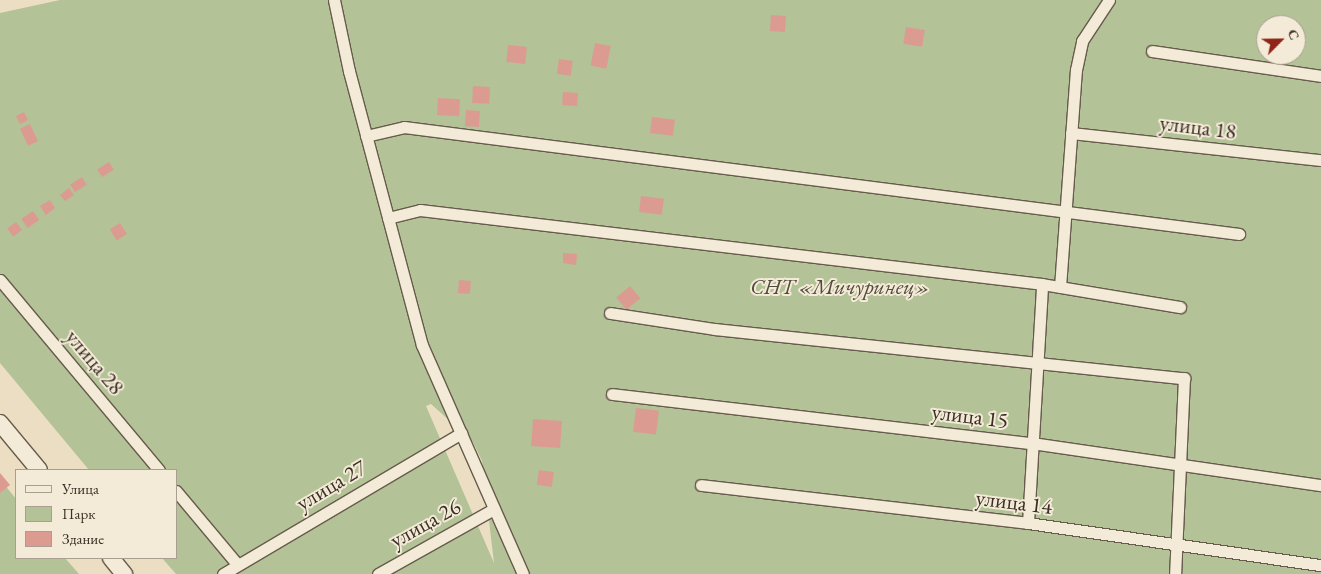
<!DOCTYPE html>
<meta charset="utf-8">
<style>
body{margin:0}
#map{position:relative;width:1321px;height:574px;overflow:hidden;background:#ecdec2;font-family:"EB Garamond",serif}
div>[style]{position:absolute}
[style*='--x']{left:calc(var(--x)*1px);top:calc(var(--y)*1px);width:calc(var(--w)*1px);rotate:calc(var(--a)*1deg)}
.green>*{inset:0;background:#b3c297}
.building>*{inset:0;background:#dc9b91;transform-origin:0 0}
.roads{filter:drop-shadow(1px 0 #675b4c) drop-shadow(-1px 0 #675b4c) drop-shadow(0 1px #675b4c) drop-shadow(0 -1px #675b4c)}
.minor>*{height:11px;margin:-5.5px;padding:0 5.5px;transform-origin:5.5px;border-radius:5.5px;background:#f3ead7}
.secondary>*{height:16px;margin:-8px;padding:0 8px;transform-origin:8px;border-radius:8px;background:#f3ead7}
span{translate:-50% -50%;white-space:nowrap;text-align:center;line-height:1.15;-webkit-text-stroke:4px #f3ead7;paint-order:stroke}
.street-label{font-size:22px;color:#3b2f25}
.park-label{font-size:22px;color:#534c3c;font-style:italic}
.legend{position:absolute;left:15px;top:469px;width:162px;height:90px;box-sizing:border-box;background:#f3ead7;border:1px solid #a99f90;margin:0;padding:6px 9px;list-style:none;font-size:15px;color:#3b2f25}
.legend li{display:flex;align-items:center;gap:10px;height:25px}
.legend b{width:25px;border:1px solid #a99f90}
.north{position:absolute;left:1256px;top:15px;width:50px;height:50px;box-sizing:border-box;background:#f3ead7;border:1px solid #a99f90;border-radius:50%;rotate:67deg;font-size:14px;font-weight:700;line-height:20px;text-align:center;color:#3b2f25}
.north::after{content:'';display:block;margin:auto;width:18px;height:22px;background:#8f2418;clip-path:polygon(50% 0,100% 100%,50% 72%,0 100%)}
</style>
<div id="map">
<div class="green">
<div style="clip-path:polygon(evenodd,60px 0,1321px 0,1321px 574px,176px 574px,162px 558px,176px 558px,176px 470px,89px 470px,0 363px,0 13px,60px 0,1266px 25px,1296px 25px,1296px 55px,1266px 55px,1266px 25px,60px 0,431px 404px,473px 442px,482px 461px,494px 563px,426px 406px,431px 404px)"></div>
<div style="clip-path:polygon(0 479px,16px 499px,16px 558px,65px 558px,79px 574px,0 574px)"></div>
</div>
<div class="building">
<div style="left:771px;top:15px;width:15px;height:16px;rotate:4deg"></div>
<div style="left:906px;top:27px;width:19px;height:17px;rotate:9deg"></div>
<div style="left:595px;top:43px;width:16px;height:23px;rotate:11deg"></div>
<div style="left:508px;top:45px;width:19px;height:17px;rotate:6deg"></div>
<div style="left:559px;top:59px;width:14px;height:15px;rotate:8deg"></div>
<div style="left:473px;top:86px;width:17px;height:17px;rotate:3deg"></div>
<div style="left:563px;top:92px;width:15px;height:13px;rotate:4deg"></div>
<div style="left:438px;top:98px;width:22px;height:17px;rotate:3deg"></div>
<div style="left:466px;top:110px;width:14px;height:16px;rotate:4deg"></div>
<div style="left:24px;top:112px;width:9px;height:9px;rotate:63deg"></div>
<div style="left:652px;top:117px;width:23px;height:16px;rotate:7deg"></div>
<div style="left:30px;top:124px;width:19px;height:11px;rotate:65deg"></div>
<div style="left:109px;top:162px;width:9px;height:14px;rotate:58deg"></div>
<div style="left:82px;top:177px;width:9px;height:14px;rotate:58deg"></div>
<div style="clip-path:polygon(69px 188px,74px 195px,65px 201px,60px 195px)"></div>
<div style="left:641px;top:196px;width:23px;height:16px;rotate:7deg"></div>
<div style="clip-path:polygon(50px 200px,55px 208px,46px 215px,40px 206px)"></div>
<div style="left:33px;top:211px;width:11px;height:14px;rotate:56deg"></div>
<div style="left:16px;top:222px;width:10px;height:11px;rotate:53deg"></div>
<div style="left:120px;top:223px;width:13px;height:12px;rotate:58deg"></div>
<div style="clip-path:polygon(563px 253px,577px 254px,576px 265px,563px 263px)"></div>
<div style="left:459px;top:280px;width:12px;height:13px;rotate:5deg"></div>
<div style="left:630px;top:286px;width:16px;height:18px;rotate:50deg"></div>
<div style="left:636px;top:408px;width:23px;height:24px;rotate:7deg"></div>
<div style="left:533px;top:419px;width:29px;height:27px;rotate:4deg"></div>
<div style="left:539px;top:470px;width:15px;height:15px;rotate:8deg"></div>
<div style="clip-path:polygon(0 473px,10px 485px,0 493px)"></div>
</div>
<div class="roads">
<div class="minor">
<div style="--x:334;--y:0;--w:73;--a:78.1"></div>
<div style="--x:349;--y:71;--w:284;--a:75.1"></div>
<div style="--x:422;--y:345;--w:250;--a:66.2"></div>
<div style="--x:1152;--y:51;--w:171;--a:8.4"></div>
<div style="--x:1071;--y:133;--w:251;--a:6.2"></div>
<div style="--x:366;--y:136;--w:39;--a:-13"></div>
<div style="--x:404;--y:127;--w:842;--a:7.3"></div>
<div style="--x:388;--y:218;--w:33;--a:-14"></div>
<div style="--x:420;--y:210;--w:626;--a:6.78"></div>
<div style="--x:1042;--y:284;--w:140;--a:9.5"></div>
<div style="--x:0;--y:280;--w:248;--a:50.1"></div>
<div style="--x:1060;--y:287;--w:218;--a:-85.8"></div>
<div style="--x:1076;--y:70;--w:30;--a:-78"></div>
<div style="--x:1082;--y:41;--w:49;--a:-56.6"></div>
<div style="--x:610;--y:313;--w:106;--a:8.7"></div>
<div style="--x:715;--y:329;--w:472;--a:6"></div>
<div style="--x:1184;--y:378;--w:196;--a:92.6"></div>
<div style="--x:612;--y:394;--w:423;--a:6.7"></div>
<div style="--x:1032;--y:443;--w:292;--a:8.3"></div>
<div style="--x:701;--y:485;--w:329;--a:6.6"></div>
<div style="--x:1028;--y:523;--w:296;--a:8.2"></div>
<div style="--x:176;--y:491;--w:95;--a:50.1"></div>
<div style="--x:1028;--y:523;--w:239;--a:-86.6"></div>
<div style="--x:223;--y:574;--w:277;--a:-30.6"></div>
<div style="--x:378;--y:574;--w:133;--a:-29.3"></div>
</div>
<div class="secondary">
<div style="--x:0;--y:423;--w:61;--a:50.3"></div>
<div style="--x:111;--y:558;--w:21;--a:51"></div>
</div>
</div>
<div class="street-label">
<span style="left:1198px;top:127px;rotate:7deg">улица 18</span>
<span style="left:95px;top:362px;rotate:50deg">улица 28</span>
<span style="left:970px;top:416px;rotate:7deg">улица 15</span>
<span style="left:331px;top:485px;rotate:-31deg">улица 27</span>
<span style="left:1014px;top:502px;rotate:7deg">улица 14</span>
<span style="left:425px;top:523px;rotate:-29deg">улица 26</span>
</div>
<div class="park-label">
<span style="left:840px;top:287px">СНТ «Мичуринец»</span>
</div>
<ul class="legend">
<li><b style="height:6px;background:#f3ead7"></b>Улица</li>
<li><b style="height:14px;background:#b3c297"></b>Парк</li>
<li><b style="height:14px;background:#dc9b91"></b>Здание</li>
</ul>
<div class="north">С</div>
</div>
